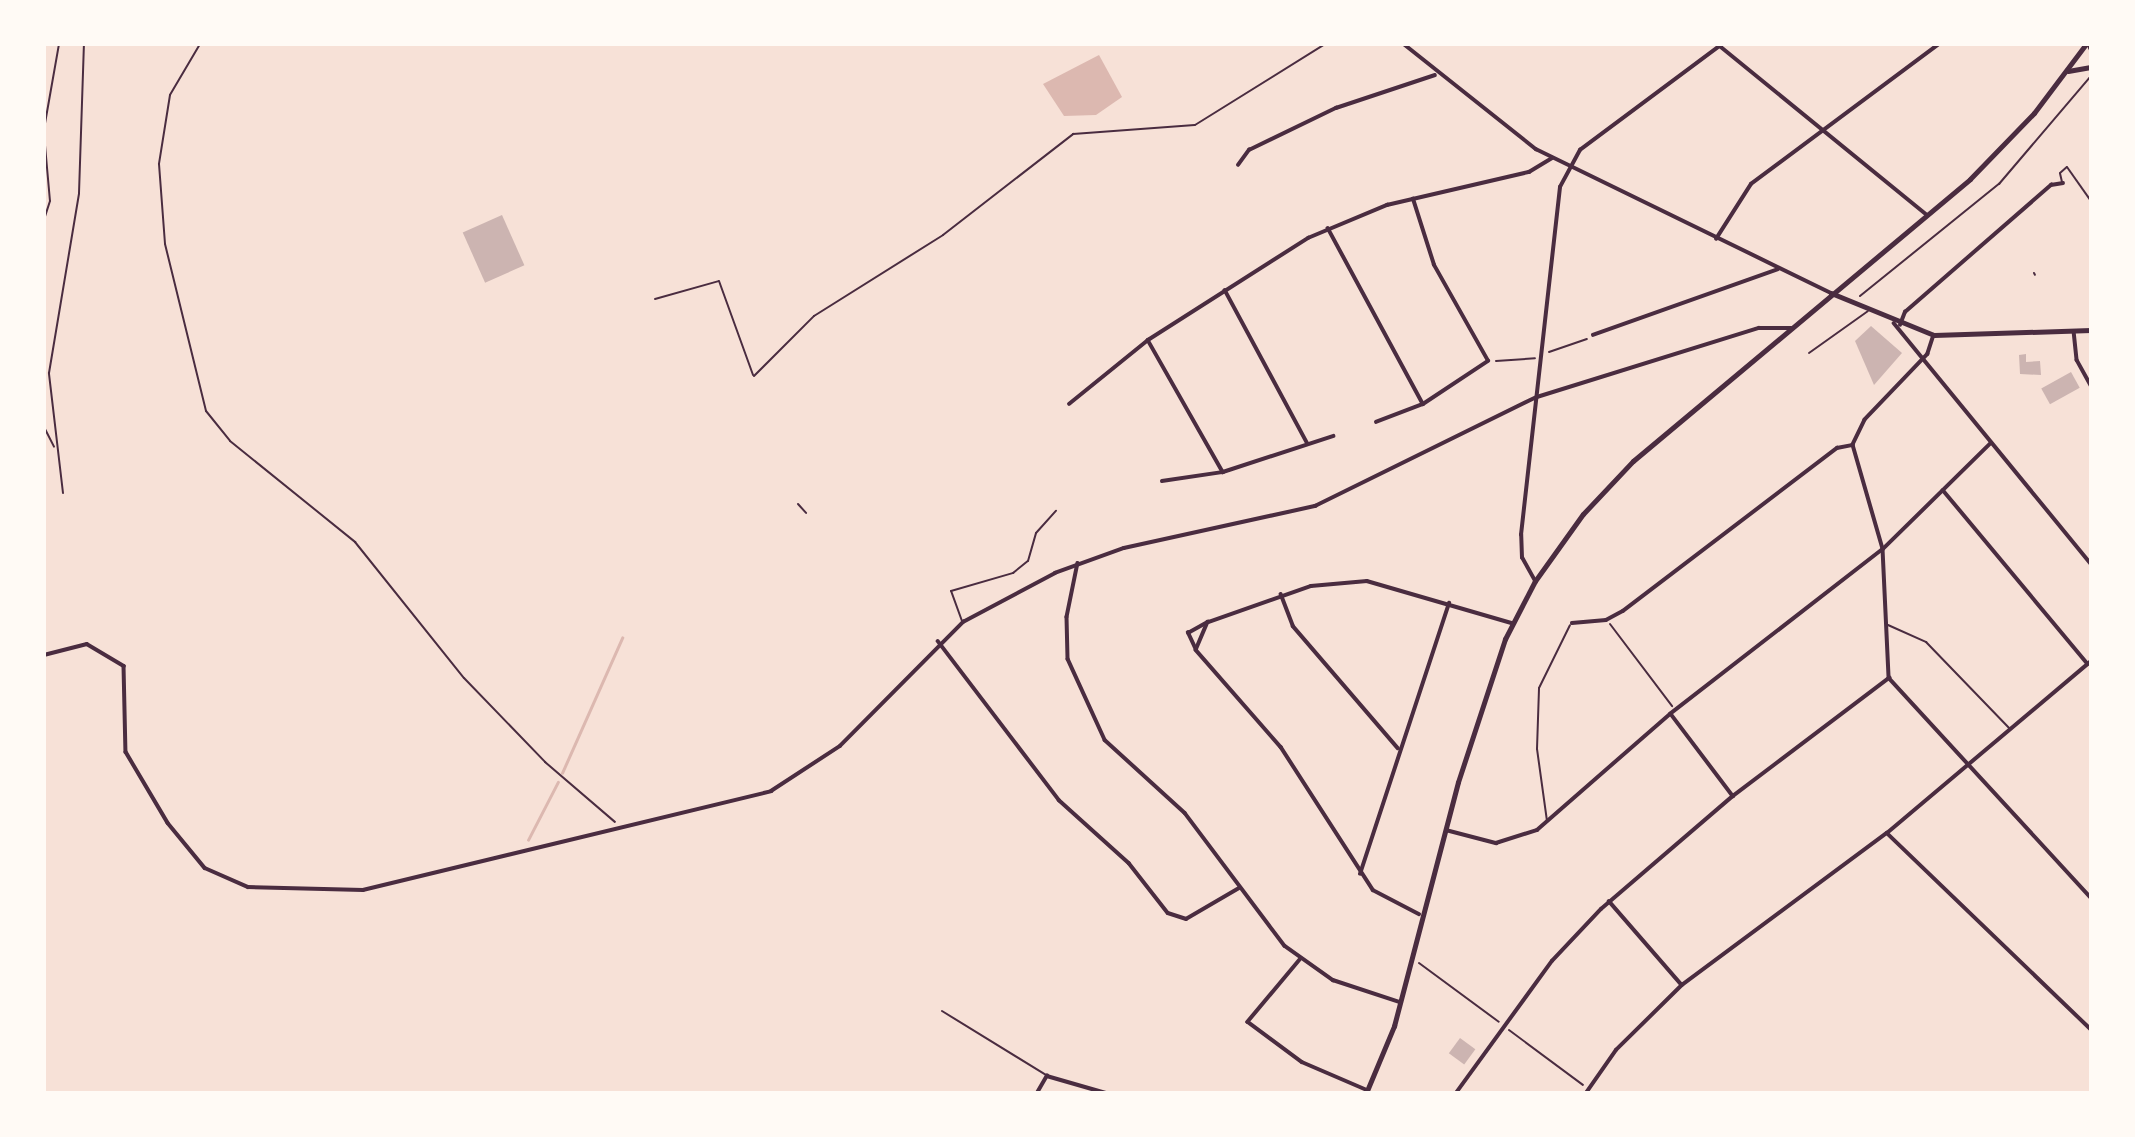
<!DOCTYPE html>
<style>
body{margin:0}
#map{position:relative;width:2135px;height:1137px;overflow:hidden;background:#f7e1d7;font-family:"Fira Sans",sans-serif}
div>[style]{position:absolute}
[style*='--x']{left:calc(var(--x)*1px);top:calc(var(--y)*1px);width:calc(var(--w)*1px);rotate:calc(var(--a)*1deg)}
.water>*{inset:0;background:#dcb8b0}
.stream>*{height:2.5px;margin:-1.25px;padding:0 1.25px;transform-origin:1.25px;border-radius:1.25px;background:#dcb8b0}
.building>*{inset:0;background:#ccb4b1;transform-origin:0 0}
.path>*{height:2px;margin:-1px;padding:0 1px;transform-origin:1px;border-radius:1px;background:#4a2c40}
.service>*{height:2px;margin:-1px;padding:0 1px;transform-origin:1px;border-radius:1px;background:#4a2c40}
.minor>*{height:3.5px;margin:-1.75px;padding:0 1.75px;transform-origin:1.75px;border-radius:1.75px;background:#4a2c40}
.tertiary>*{height:5px;margin:-2.5px;padding:0 2.5px;transform-origin:2.5px;border-radius:2.5px;background:#4a2c40}
.primary>*{height:6px;margin:-3px;padding:0 3px;transform-origin:3px;border-radius:3px;background:#4a2c40}
span{translate:-50% -50%;white-space:nowrap;text-align:center;line-height:1.15;-webkit-text-stroke:6px #fffaf5;paint-order:stroke}
.frame{position:absolute;inset:0;border:46px solid #fffaf5;pointer-events:none}
</style>
<div id="map">
<div class="water">
<div style="clip-path:polygon(1099px 55px,1122px 97px,1096px 115px,1064px 116px,1043px 84px)"></div>
</div>
<div class="stream">
<div style="--x:562;--y:773;--w:148;--a:-66"></div>
<div style="--x:528;--y:840;--w:65;--a:-62.7"></div>
</div>
<div class="building">
<div style="left:502px;top:215px;width:55px;height:43px;rotate:66deg"></div>
<div style="clip-path:polygon(1871px 326px,1902px 353px,1874px 385px,1855px 341px)"></div>
<div style="clip-path:polygon(2026px 354px,2026px 362px,2040px 361px,2041px 375px,2020px 374px,2019px 355px)"></div>
<div style="left:2071px;top:372px;width:18px;height:34px;rotate:61deg"></div>
<div style="left:1460px;top:1038px;width:19px;height:19px;rotate:36deg"></div>
</div>
<div class="path">
<div style="--x:200;--y:44;--w:59;--a:120.5"></div>
<div style="--x:170;--y:95;--w:70;--a:99.1"></div>
<div style="--x:159;--y:164;--w:80;--a:85.7"></div>
<div style="--x:165;--y:244;--w:172;--a:76.2"></div>
<div style="--x:206;--y:411;--w:38;--a:51"></div>
<div style="--x:230;--y:441;--w:161;--a:38.9"></div>
<div style="--x:355;--y:542;--w:174;--a:51.3"></div>
<div style="--x:464;--y:678;--w:117;--a:46"></div>
<div style="--x:545;--y:762;--w:92;--a:40.6"></div>
<div style="--x:44;--y:129;--w:86;--a:-80"></div>
<div style="--x:44;--y:134;--w:67;--a:84.9"></div>
<div style="--x:50;--y:201;--w:19;--a:108"></div>
<div style="--x:2034;--y:273;--w:2;--a:63"></div>
<div style="--x:1860;--y:296;--w:179;--a:-38.9"></div>
<div style="--x:1999;--y:184;--w:142;--a:-49.6"></div>
<div style="--x:1549;--y:352;--w:40;--a:-18.9"></div>
<div style="--x:1496;--y:361;--w:39;--a:-4"></div>
<div style="--x:44;--y:427;--w:22;--a:63"></div>
<div style="--x:63;--y:493;--w:121;--a:-96.7"></div>
<div style="--x:49;--y:373;--w:182;--a:-80.5"></div>
<div style="--x:79;--y:193;--w:149;--a:-88.1"></div>
<div style="--x:798;--y:504;--w:12;--a:48"></div>
<div style="--x:1610;--y:624;--w:103;--a:52.9"></div>
<div style="--x:1419;--y:963;--w:99;--a:36.4"></div>
<div style="--x:1509;--y:1030;--w:92;--a:36.6"></div>
</div>
<div class="service">
<div style="--x:2062;--y:182;--w:9;--a:-103"></div>
<div style="--x:2060;--y:173;--w:9;--a:-41"></div>
<div style="--x:2067;--y:167;--w:42;--a:54.8"></div>
<div style="--x:655;--y:299;--w:66;--a:-15.7"></div>
<div style="--x:719;--y:281;--w:100;--a:70.1"></div>
<div style="--x:1809;--y:353;--w:72;--a:-35.4"></div>
<div style="--x:754;--y:376;--w:85;--a:-45"></div>
<div style="--x:814;--y:316;--w:152;--a:-32.1"></div>
<div style="--x:943;--y:235;--w:165;--a:-37.8"></div>
<div style="--x:1073;--y:134;--w:122;--a:-4.2"></div>
<div style="--x:1195;--y:125;--w:153;--a:-31.9"></div>
<div style="--x:962;--y:621;--w:32;--a:-110"></div>
<div style="--x:951;--y:591;--w:65;--a:-16.2"></div>
<div style="--x:1013;--y:573;--w:19;--a:-39"></div>
<div style="--x:1028;--y:561;--w:29;--a:-74"></div>
<div style="--x:1036;--y:533;--w:30;--a:-48"></div>
<div style="--x:1888;--y:625;--w:42;--a:24.1"></div>
<div style="--x:1926;--y:642;--w:121;--a:46"></div>
<div style="--x:1547;--y:821;--w:73;--a:-97.9"></div>
<div style="--x:1537;--y:749;--w:61;--a:-88.1"></div>
<div style="--x:1539;--y:688;--w:70;--a:-63.8"></div>
<div style="--x:942;--y:1011;--w:122;--a:31.6"></div>
</div>
<div class="minor">
<div style="--x:1404;--y:44;--w:169;--a:38.5"></div>
<div style="--x:1536;--y:149;--w:328;--a:26"></div>
<div style="--x:1720;--y:46;--w:267;--a:39.2"></div>
<div style="--x:1238;--y:165;--w:19;--a:-54"></div>
<div style="--x:1249;--y:150;--w:97;--a:-25.8"></div>
<div style="--x:1336;--y:108;--w:104;--a:-18.4"></div>
<div style="--x:1328;--y:228;--w:200;--a:61.6"></div>
<div style="--x:1716;--y:239;--w:65;--a:-57.5"></div>
<div style="--x:1751;--y:184;--w:234;--a:-36.7"></div>
<div style="--x:1225;--y:290;--w:173;--a:61.7"></div>
<div style="--x:1894;--y:323;--w:311;--a:50.7"></div>
<div style="--x:1900;--y:325;--w:14;--a:-69"></div>
<div style="--x:1905;--y:312;--w:194;--a:-41"></div>
<div style="--x:2051;--y:185;--w:12;--a:-9"></div>
<div style="--x:2074;--y:331;--w:29;--a:84"></div>
<div style="--x:2077;--y:360;--w:29;--a:61"></div>
<div style="--x:1593;--y:335;--w:196;--a:-19.6"></div>
<div style="--x:1934;--y:335;--w:20;--a:108"></div>
<div style="--x:1928;--y:354;--w:91;--a:133.7"></div>
<div style="--x:1865;--y:420;--w:28;--a:116"></div>
<div style="--x:1853;--y:445;--w:108;--a:73.9"></div>
<div style="--x:1883;--y:549;--w:129;--a:87.3"></div>
<div style="--x:1889;--y:678;--w:299;--a:47.4"></div>
<div style="--x:1148;--y:340;--w:152;--a:60.4"></div>
<div style="--x:1069;--y:404;--w:102;--a:-39"></div>
<div style="--x:1148;--y:340;--w:190;--a:-32.5"></div>
<div style="--x:1308;--y:238;--w:86;--a:-22.7"></div>
<div style="--x:1387;--y:205;--w:146;--a:-13.1"></div>
<div style="--x:1529;--y:172;--w:27;--a:-31"></div>
<div style="--x:1376;--y:422;--w:50;--a:-21"></div>
<div style="--x:1423;--y:404;--w:78;--a:-33.5"></div>
<div style="--x:1488;--y:361;--w:110;--a:-119.4"></div>
<div style="--x:1434;--y:265;--w:69;--a:-107.7"></div>
<div style="--x:1162;--y:481;--w:62;--a:-8.4"></div>
<div style="--x:1223;--y:472;--w:116;--a:-18.1"></div>
<div style="--x:1943;--y:490;--w:226;--a:50.2"></div>
<div style="--x:1078;--y:563;--w:55;--a:101.5"></div>
<div style="--x:1067;--y:617;--w:42;--a:88.6"></div>
<div style="--x:1068;--y:659;--w:89;--a:65.4"></div>
<div style="--x:1105;--y:740;--w:108;--a:42.4"></div>
<div style="--x:1185;--y:813;--w:166;--a:53.1"></div>
<div style="--x:1285;--y:946;--w:59;--a:35.3"></div>
<div style="--x:1333;--y:980;--w:71;--a:18.2"></div>
<div style="--x:1535;--y:581;--w:26;--a:-119"></div>
<div style="--x:1522;--y:558;--w:23;--a:-92"></div>
<div style="--x:1521;--y:535;--w:350;--a:-83.6"></div>
<div style="--x:1560;--y:187;--w:42;--a:-61.6"></div>
<div style="--x:1580;--y:150;--w:177;--a:-36.7"></div>
<div style="--x:1281;--y:594;--w:34;--a:69"></div>
<div style="--x:1293;--y:626;--w:161;--a:49.3"></div>
<div style="--x:1209;--y:622;--w:108;--a:-19.4"></div>
<div style="--x:1311;--y:586;--w:56;--a:-5.1"></div>
<div style="--x:1367;--y:581;--w:151;--a:16.2"></div>
<div style="--x:1572;--y:623;--w:34;--a:-5"></div>
<div style="--x:1606;--y:620;--w:19;--a:-28"></div>
<div style="--x:1623;--y:611;--w:269;--a:-37.3"></div>
<div style="--x:1837;--y:448;--w:16;--a:-11"></div>
<div style="--x:938;--y:641;--w:200;--a:52.7"></div>
<div style="--x:1059;--y:800;--w:94;--a:42"></div>
<div style="--x:1129;--y:863;--w:63;--a:52"></div>
<div style="--x:1168;--y:913;--w:19;--a:18"></div>
<div style="--x:1186;--y:919;--w:61;--a:-30.3"></div>
<div style="--x:1196;--y:650;--w:19;--a:-115"></div>
<div style="--x:1188;--y:633;--w:23;--a:-29"></div>
<div style="--x:1208;--y:622;--w:30;--a:113"></div>
<div style="--x:1196;--y:650;--w:129;--a:48.8"></div>
<div style="--x:1281;--y:747;--w:170;--a:57.2"></div>
<div style="--x:1373;--y:890;--w:52;--a:27.6"></div>
<div style="--x:44;--y:655;--w:44;--a:-14.3"></div>
<div style="--x:87;--y:644;--w:43;--a:30.7"></div>
<div style="--x:124;--y:666;--w:86;--a:88.7"></div>
<div style="--x:126;--y:752;--w:82;--a:59.4"></div>
<div style="--x:168;--y:823;--w:58;--a:50.6"></div>
<div style="--x:205;--y:868;--w:47;--a:23.8"></div>
<div style="--x:248;--y:887;--w:115;--a:1.5"></div>
<div style="--x:363;--y:890;--w:420;--a:-13.6"></div>
<div style="--x:771;--y:791;--w:82;--a:-33.1"></div>
<div style="--x:840;--y:746;--w:175;--a:-45.2"></div>
<div style="--x:963;--y:622;--w:104;--a:-28"></div>
<div style="--x:1055;--y:573;--w:73;--a:-19.9"></div>
<div style="--x:1124;--y:548;--w:196;--a:-12.4"></div>
<div style="--x:1315;--y:506;--w:247;--a:-26.2"></div>
<div style="--x:1537;--y:397;--w:232;--a:-17.3"></div>
<div style="--x:1759;--y:328;--w:32;--a:0"></div>
<div style="--x:1671;--y:714;--w:103;--a:52.9"></div>
<div style="--x:1446;--y:830;--w:52;--a:14.6"></div>
<div style="--x:1496;--y:843;--w:43;--a:-17.6"></div>
<div style="--x:1537;--y:830;--w:176;--a:-41.1"></div>
<div style="--x:1670;--y:714;--w:269;--a:-37.8"></div>
<div style="--x:1883;--y:549;--w:150;--a:-44.5"></div>
<div style="--x:1887;--y:833;--w:283;--a:43.9"></div>
<div style="--x:1360;--y:874;--w:285;--a:-71.8"></div>
<div style="--x:1609;--y:901;--w:111;--a:49"></div>
<div style="--x:1300;--y:960;--w:81;--a:130"></div>
<div style="--x:1248;--y:1022;--w:67;--a:36.5"></div>
<div style="--x:1302;--y:1062;--w:71;--a:23.3"></div>
<div style="--x:1037;--y:1093;--w:20;--a:-60"></div>
<div style="--x:1047;--y:1076;--w:61;--a:16.1"></div>
<div style="--x:1456;--y:1093;--w:163;--a:-54"></div>
<div style="--x:1552;--y:961;--w:71;--a:-46.7"></div>
<div style="--x:1601;--y:909;--w:174;--a:-40.6"></div>
<div style="--x:1733;--y:796;--w:196;--a:-37.1"></div>
<div style="--x:1586;--y:1093;--w:52;--a:-55.1"></div>
<div style="--x:1616;--y:1050;--w:93;--a:-44.6"></div>
<div style="--x:1682;--y:985;--w:255;--a:-36.6"></div>
<div style="--x:1887;--y:833;--w:267;--a:-40.1"></div>
</div>
<div class="tertiary">
<div style="--x:2068;--y:71;--w:23;--a:-10"></div>
<div style="--x:1831;--y:293;--w:111;--a:22.2"></div>
<div style="--x:1934;--y:335;--w:157;--a:-1.8"></div>
<div style="--x:1366;--y:1093;--w:73;--a:-67.3"></div>
<div style="--x:1394;--y:1026;--w:252;--a:-75.3"></div>
<div style="--x:1458;--y:782;--w:151;--a:-71.8"></div>
<div style="--x:1505;--y:639;--w:65;--a:-62.7"></div>
<div style="--x:1535;--y:581;--w:82;--a:-54.4"></div>
<div style="--x:1583;--y:514;--w:73;--a:-46.7"></div>
<div style="--x:1633;--y:461;--w:439;--a:-39.9"></div>
<div style="--x:1970;--y:179;--w:92;--a:-45.9"></div>
<div style="--x:2034;--y:113;--w:86;--a:-53"></div>
</div>
<div class="primary">
<div style="--x:2090;--y:44;--w:4;--a:76"></div>
</div>
<div class="frame"></div>
</div>
